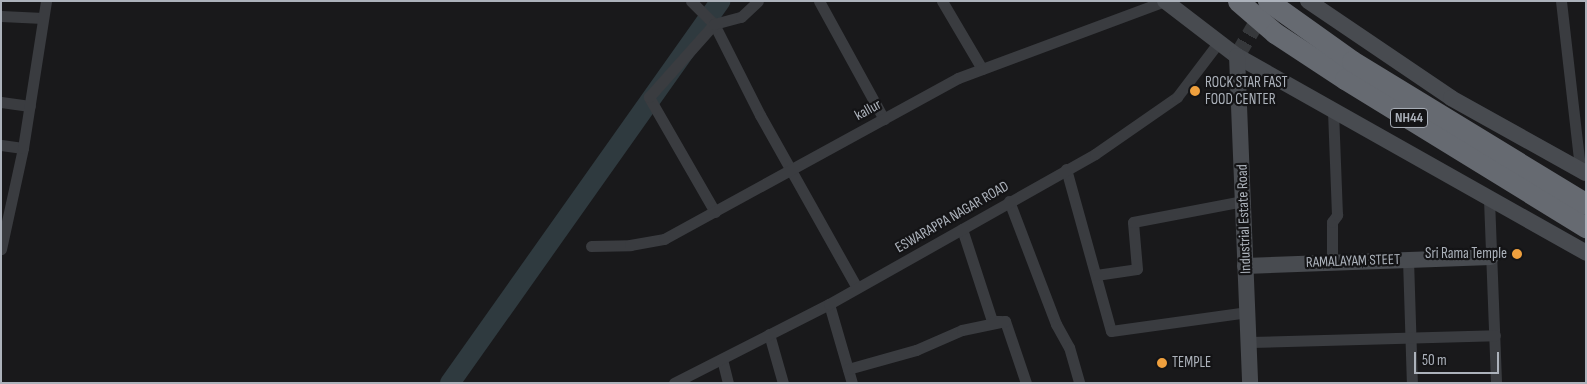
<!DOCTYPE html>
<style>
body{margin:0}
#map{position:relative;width:1587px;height:384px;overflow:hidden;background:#19191b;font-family:"Sofia Sans Condensed",sans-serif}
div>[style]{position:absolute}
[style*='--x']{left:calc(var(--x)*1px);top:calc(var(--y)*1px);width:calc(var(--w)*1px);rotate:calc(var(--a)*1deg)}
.river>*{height:20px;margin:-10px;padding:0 10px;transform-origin:10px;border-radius:10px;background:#2f3a3f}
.secondary-tunnel>*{height:16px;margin-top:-8px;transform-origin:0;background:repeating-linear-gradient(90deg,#36383b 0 16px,transparent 0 24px)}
.street>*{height:11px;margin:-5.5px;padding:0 5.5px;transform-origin:5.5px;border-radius:5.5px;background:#3a3c40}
.secondary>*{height:16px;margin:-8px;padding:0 8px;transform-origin:8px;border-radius:8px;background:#484b50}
.highway>*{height:21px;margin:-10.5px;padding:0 10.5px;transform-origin:10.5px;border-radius:10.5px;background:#666a71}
.dots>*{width:14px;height:14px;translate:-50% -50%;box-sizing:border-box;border:2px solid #141416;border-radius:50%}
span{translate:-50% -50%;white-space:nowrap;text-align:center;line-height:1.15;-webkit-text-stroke:4.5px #141416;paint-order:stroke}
.shield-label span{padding:1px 4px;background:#141416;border:1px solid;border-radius:4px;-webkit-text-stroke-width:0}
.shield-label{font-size:14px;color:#acb2bb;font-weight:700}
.poi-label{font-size:15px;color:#acb2bb}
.left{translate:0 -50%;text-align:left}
.right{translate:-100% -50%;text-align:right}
.street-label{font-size:15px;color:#acb2bb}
.frame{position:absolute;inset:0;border:2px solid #acb2bb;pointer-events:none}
.scale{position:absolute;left:1414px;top:352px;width:85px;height:22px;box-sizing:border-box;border:2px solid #acb2bb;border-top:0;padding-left:6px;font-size:15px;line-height:18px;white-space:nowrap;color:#acb2bb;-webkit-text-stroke:4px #141416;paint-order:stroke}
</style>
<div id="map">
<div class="river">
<div style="--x:450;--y:383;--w:468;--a:-54.7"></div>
</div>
<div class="secondary-tunnel">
<div style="--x:1237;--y:56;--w:53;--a:-59.6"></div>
</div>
<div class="street">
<div style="--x:691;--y:1;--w:33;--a:45"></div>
<div style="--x:714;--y:24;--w:102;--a:63.2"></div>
<div style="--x:760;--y:115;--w:198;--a:60.7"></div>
<div style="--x:819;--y:1;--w:135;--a:61.2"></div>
<div style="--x:942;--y:1;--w:79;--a:59.5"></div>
<div style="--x:1561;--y:1;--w:169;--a:83.5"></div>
<div style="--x:1;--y:16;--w:42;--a:2.7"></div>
<div style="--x:1;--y:102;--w:29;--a:8"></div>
<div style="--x:1;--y:145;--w:22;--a:8"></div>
<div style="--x:1066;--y:169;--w:168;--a:74.5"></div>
<div style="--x:1111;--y:331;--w:138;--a:-7.9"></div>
<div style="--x:1489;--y:199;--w:184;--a:87.8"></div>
<div style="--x:1009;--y:201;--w:132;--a:69.1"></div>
<div style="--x:1056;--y:324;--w:26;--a:61"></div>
<div style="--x:1069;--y:347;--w:37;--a:74"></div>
<div style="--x:715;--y:212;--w:133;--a:-119.9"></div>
<div style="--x:649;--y:97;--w:98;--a:-48.3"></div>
<div style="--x:714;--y:24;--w:28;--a:-15"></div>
<div style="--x:741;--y:17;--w:23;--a:-43"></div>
<div style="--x:962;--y:229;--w:97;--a:71.9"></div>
<div style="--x:992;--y:321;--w:9;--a:0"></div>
<div style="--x:591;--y:246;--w:39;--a:-1"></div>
<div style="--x:630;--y:245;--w:35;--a:-10"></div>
<div style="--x:664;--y:239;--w:335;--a:-28.7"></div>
<div style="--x:958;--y:78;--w:221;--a:-20.4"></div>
<div style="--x:1;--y:249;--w:103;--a:-77.7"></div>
<div style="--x:23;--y:148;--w:149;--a:-81.1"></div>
<div style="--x:1408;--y:259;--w:124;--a:88.2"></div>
<div style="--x:1332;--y:262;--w:40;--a:-90"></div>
<div style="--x:1332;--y:222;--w:9;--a:-54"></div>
<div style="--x:1337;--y:215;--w:105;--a:-92.2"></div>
<div style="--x:1096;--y:275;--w:41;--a:-8.3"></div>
<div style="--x:1137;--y:269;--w:47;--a:-94.9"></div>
<div style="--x:1133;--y:222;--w:112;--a:-10.8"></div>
<div style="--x:829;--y:304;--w:82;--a:73.8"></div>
<div style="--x:1005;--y:321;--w:65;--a:71.3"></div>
<div style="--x:769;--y:334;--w:51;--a:74.1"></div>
<div style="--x:1250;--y:342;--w:245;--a:-1.6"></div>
<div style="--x:722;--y:359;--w:25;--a:76"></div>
<div style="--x:848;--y:369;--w:71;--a:-15.6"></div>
<div style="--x:916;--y:350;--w:50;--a:-23.5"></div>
<div style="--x:962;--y:330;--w:44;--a:-11.8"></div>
<div style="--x:674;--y:383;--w:174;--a:-27"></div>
<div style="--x:829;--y:304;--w:305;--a:-29.4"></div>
<div style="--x:1095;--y:154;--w:100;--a:-34.8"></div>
<div style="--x:1177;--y:97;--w:68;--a:-52.8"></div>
</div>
<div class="secondary">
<div style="--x:1165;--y:1;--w:91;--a:37.4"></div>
<div style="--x:1237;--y:56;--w:401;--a:29.4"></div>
<div style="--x:1308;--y:1;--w:173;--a:34.1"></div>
<div style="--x:1451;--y:98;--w:154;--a:29.1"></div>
<div style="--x:1237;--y:56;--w:327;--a:87.7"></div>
<div style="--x:1245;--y:266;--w:246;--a:-2.1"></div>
</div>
<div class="highway">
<div style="--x:1238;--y:1;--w:49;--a:40.9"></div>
<div style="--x:1275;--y:33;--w:84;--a:33.3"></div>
<div style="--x:1345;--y:79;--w:283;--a:31.6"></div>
<div style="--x:1268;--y:1;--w:103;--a:35.5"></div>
<div style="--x:1352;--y:61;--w:274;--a:31.4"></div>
</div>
<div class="dots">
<div style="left:1195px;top:91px;background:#efa03e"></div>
<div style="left:1517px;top:254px;background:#efa03e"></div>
<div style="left:1162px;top:363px;background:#efa03e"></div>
</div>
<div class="shield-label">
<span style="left:1409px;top:118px">NH44</span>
</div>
<div class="poi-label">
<span class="left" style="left:1205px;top:91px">ROCK STAR FAST<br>FOOD CENTER</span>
<span class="right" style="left:1507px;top:254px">Sri Rama Temple</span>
<span class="left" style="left:1172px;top:363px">TEMPLE</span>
</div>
<div class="street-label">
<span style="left:868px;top:110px;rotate:-29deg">kallur</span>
<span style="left:952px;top:217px;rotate:-30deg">ESWARAPPA NAGAR ROAD</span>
<span style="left:1244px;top:219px;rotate:-92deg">Industrial Estate Road</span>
<span style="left:1353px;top:261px;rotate:-2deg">RAMALAYAM STEET</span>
</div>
<div class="frame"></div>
<div class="scale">50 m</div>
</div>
